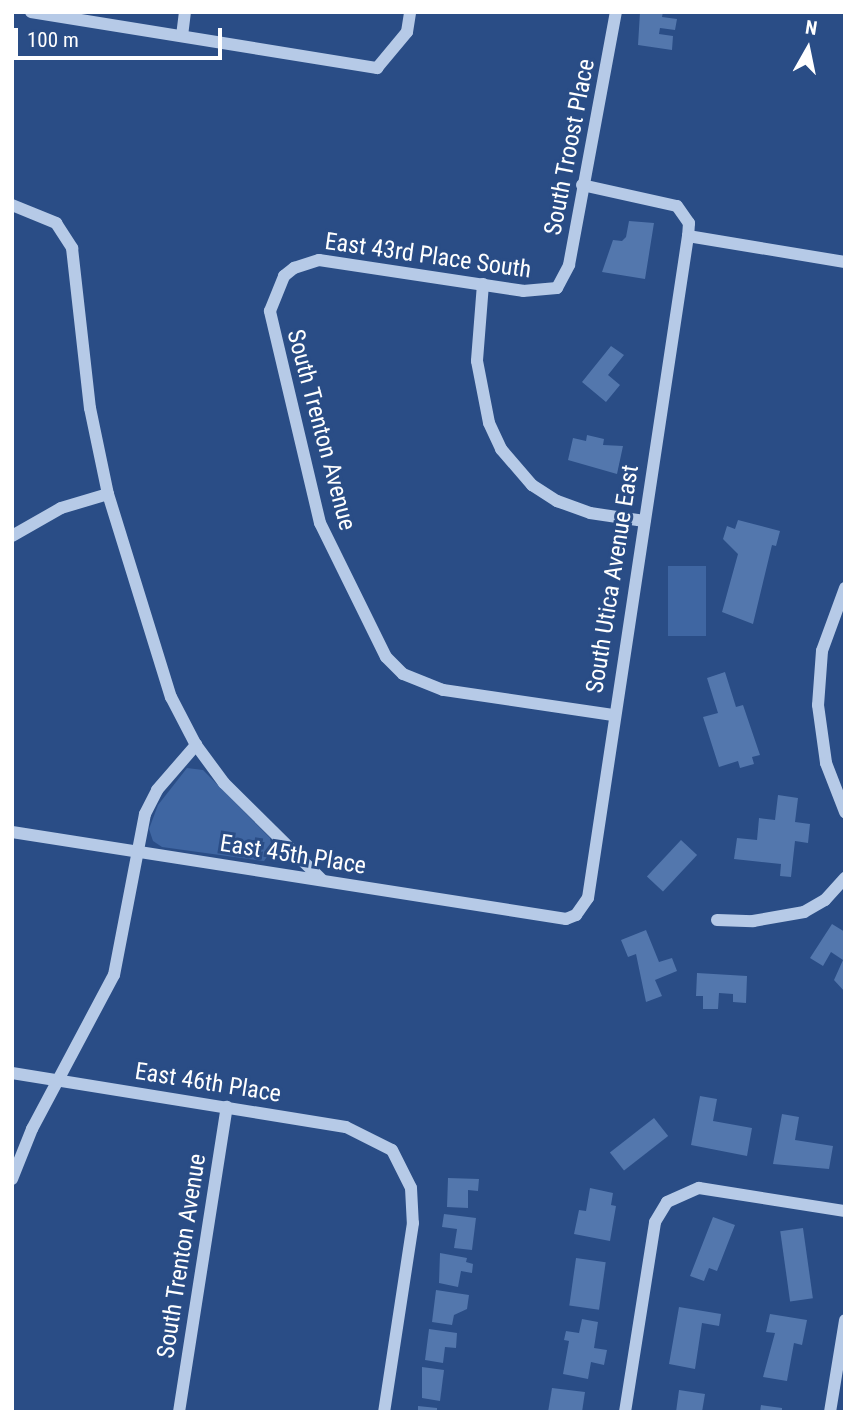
<!DOCTYPE html>
<style>
body{margin:0}
#map{position:relative;width:857px;height:1424px;overflow:hidden;background:#2a4d86;font-family:"Roboto Condensed",sans-serif}
div>[style]{position:absolute}
[style*='--x']{left:calc(var(--x)*1px);top:calc(var(--y)*1px);width:calc(var(--w)*1px);rotate:calc(var(--a)*1deg)}
.green>*{inset:0;background:#3f66a2;transform-origin:0 0}
.building>*{inset:0;background:#5377ad;transform-origin:0 0}
.minor>*{height:12px;margin:-6px;padding:0 6px;transform-origin:6px;border-radius:6px;background:#b6cae7}
span{translate:-50% -50%;white-space:nowrap;text-align:center;line-height:1.15;-webkit-text-stroke:6px #2a4d86;paint-order:stroke}
.street-label{font-size:24px;color:#fff}
.frame{position:absolute;inset:0;border:14px solid #fff;pointer-events:none}
.north{position:absolute;left:773px;top:14px;width:70px;height:70px;-webkit-text-stroke:5px #2a4d86;paint-order:stroke;rotate:9deg;font-size:19px;font-weight:700;line-height:28px;text-align:center;color:#fff}
.north::after{content:'';display:block;margin:auto;width:24px;height:32px;background:#fff;clip-path:polygon(50% 0,100% 100%,50% 72%,0 100%)}
.scale{position:absolute;left:14px;top:28px;width:208px;height:32px;box-sizing:border-box;border:4px solid #fff;border-top:0;padding-left:9px;font-size:21px;line-height:24px;white-space:nowrap;color:#fff;-webkit-text-stroke:5px #2a4d86;paint-order:stroke}
</style>
<div id="map">
<div class="green">
<div style="left:668px;top:566px;width:38px;height:70px"></div>
<div style="clip-path:polygon(187px 768px,203px 770px,270px 838px,272px 850px,264px 861px,162px 847px,153px 841px,149px 829px,158px 805px)"></div>
</div>
<div class="building">
<div style="clip-path:polygon(640px 12px,663px 12px,662px 17px,677px 19px,675px 30px,660px 28px,659px 34px,673px 36px,672px 50px,638px 45px)"></div>
<div style="clip-path:polygon(629px 221px,654px 223px,645px 279px,602px 272px,613px 240px,622px 241px,626px 237px)"></div>
<div style="clip-path:polygon(611px 346px,624px 355px,608px 375px,620px 385px,606px 402px,582px 382px)"></div>
<div style="clip-path:polygon(587px 435px,604px 439px,603px 445px,623px 446px,617px 474px,568px 460px,573px 438px,586px 441px)"></div>
<div style="clip-path:polygon(738px 520px,780px 531px,776px 546px,772px 545px,753px 624px,722px 612px,738px 554px,723px 539px,727px 526px,735px 529px)"></div>
<div style="clip-path:polygon(725px 672px,736px 707px,743px 705px,760px 755px,752px 757px,754px 764px,740px 768px,738px 761px,719px 767px,703px 717px,718px 713px,707px 678px)"></div>
<div style="clip-path:polygon(778px 795px,798px 798px,795px 822px,810px 824px,808px 843px,795px 841px,791px 877px,780px 876px,781px 864px,734px 859px,737px 838px,757px 840px,759px 818px,775px 820px)"></div>
<div style="left:681px;top:840px;width:22px;height:50px;rotate:43deg"></div>
<div style="clip-path:polygon(832px 924px,845px 932px,845px 992px,834px 980px,843px 960px,831px 952px,823px 966px,810px 958px)"></div>
<div style="clip-path:polygon(646px 930px,659px 962px,672px 958px,677px 971px,655px 980px,662px 996px,646px 1002px,636px 954px,628px 957px,621px 940px)"></div>
<div style="clip-path:polygon(697px 973px,747px 976px,746px 1003px,733px 1002px,733px 994px,719px 993px,718px 1009px,703px 1009px,703px 996px,696px 996px)"></div>
<div style="clip-path:polygon(700px 1096px,717px 1099px,713px 1121px,752px 1128px,747px 1156px,691px 1145px)"></div>
<div style="clip-path:polygon(782px 1114px,799px 1117px,795px 1140px,833px 1146px,829px 1169px,773px 1164px)"></div>
<div style="left:654px;top:1118px;width:23px;height:56px;rotate:52deg"></div>
<div style="clip-path:polygon(448px 1178px,479px 1179px,478px 1191px,468px 1190px,468px 1208px,447px 1207px)"></div>
<div style="clip-path:polygon(590px 1188px,613px 1193px,611px 1205px,616px 1206px,610px 1241px,574px 1234px,579px 1210px,586px 1211px)"></div>
<div style="clip-path:polygon(444px 1214px,476px 1218px,472px 1250px,454px 1248px,457px 1229px,442px 1227px)"></div>
<div style="clip-path:polygon(713px 1217px,735px 1225px,717px 1271px,709px 1268px,704px 1281px,690px 1276px)"></div>
<div style="left:803px;top:1228px;width:71px;height:23px;rotate:82deg"></div>
<div style="clip-path:polygon(440px 1253px,467px 1258px,466px 1262px,473px 1264px,472px 1273px,461px 1271px,458px 1287px,439px 1283px)"></div>
<div style="left:576px;top:1258px;width:30px;height:48px;rotate:8deg"></div>
<div style="clip-path:polygon(436px 1290px,469px 1295px,467px 1309px,454px 1315px,452px 1325px,432px 1322px)"></div>
<div style="clip-path:polygon(679px 1307px,721px 1314px,719px 1326px,702px 1323px,695px 1369px,669px 1364px)"></div>
<div style="clip-path:polygon(770px 1314px,807px 1320px,802px 1345px,794px 1343px,787px 1381px,763px 1377px,775px 1333px,766px 1332px)"></div>
<div style="clip-path:polygon(582px 1319px,598px 1322px,594px 1348px,607px 1350px,604px 1365px,591px 1362px,588px 1379px,563px 1374px,569px 1341px,564px 1340px,566px 1331px,579px 1333px)"></div>
<div style="clip-path:polygon(429px 1329px,457px 1333px,456px 1348px,445px 1347px,443px 1363px,425px 1360px)"></div>
<div style="clip-path:polygon(422px 1367px,444px 1370px,440px 1401px,422px 1398px)"></div>
<div style="clip-path:polygon(552px 1388px,585px 1392px,582px 1412px,548px 1412px)"></div>
<div style="clip-path:polygon(679px 1390px,705px 1394px,702px 1412px,676px 1412px)"></div>
<div style="clip-path:polygon(761px 1405px,782px 1408px,782px 1412px,760px 1412px)"></div>
<div style="clip-path:polygon(418px 1406px,437px 1408px,437px 1412px,418px 1412px)"></div>
</div>
<div class="minor">
<div style="--x:31;--y:12;--w:351;--a:9.2"></div>
<div style="--x:377;--y:68;--w:47;--a:-50.2"></div>
<div style="--x:407;--y:32;--w:20;--a:-81"></div>
<div style="--x:182;--y:36;--w:24;--a:-83"></div>
<div style="--x:582;--y:185;--w:97;--a:12.5"></div>
<div style="--x:677;--y:206;--w:21;--a:55"></div>
<div style="--x:689;--y:223;--w:13;--a:94"></div>
<div style="--x:688;--y:236;--w:159;--a:9.4"></div>
<div style="--x:12;--y:205;--w:48;--a:22.2"></div>
<div style="--x:56;--y:223;--w:30;--a:57"></div>
<div style="--x:72;--y:248;--w:161;--a:83.6"></div>
<div style="--x:90;--y:408;--w:88;--a:78.2"></div>
<div style="--x:108;--y:494;--w:213;--a:72.8"></div>
<div style="--x:171;--y:697;--w:54;--a:62.5"></div>
<div style="--x:196;--y:745;--w:47;--a:53.6"></div>
<div style="--x:224;--y:783;--w:138;--a:44.7"></div>
<div style="--x:483;--y:284;--w:77;--a:94.5"></div>
<div style="--x:477;--y:361;--w:63;--a:79"></div>
<div style="--x:489;--y:423;--w:29;--a:65"></div>
<div style="--x:501;--y:449;--w:48;--a:49.3"></div>
<div style="--x:532;--y:485;--w:30;--a:33"></div>
<div style="--x:557;--y:501;--w:35;--a:20"></div>
<div style="--x:590;--y:513;--w:55;--a:8.4"></div>
<div style="--x:12;--y:536;--w:56;--a:-29.7"></div>
<div style="--x:61;--y:508;--w:49;--a:-16.6"></div>
<div style="--x:845;--y:588;--w:67;--a:110.1"></div>
<div style="--x:822;--y:651;--w:54;--a:94.2"></div>
<div style="--x:818;--y:705;--w:59;--a:82.1"></div>
<div style="--x:826;--y:763;--w:53;--a:68.8"></div>
<div style="--x:613;--y:715;--w:172;--a:-171.6"></div>
<div style="--x:443;--y:690;--w:43;--a:-158.2"></div>
<div style="--x:403;--y:674;--w:24;--a:-135"></div>
<div style="--x:386;--y:657;--w:149;--a:-116.2"></div>
<div style="--x:320;--y:523;--w:218;--a:-103.3"></div>
<div style="--x:270;--y:311;--w:38;--a:-68"></div>
<div style="--x:284;--y:276;--w:13;--a:-39"></div>
<div style="--x:294;--y:268;--w:26;--a:-18"></div>
<div style="--x:319;--y:260;--w:206;--a:8.6"></div>
<div style="--x:523;--y:291;--w:34;--a:-5"></div>
<div style="--x:557;--y:288;--w:26;--a:-62"></div>
<div style="--x:569;--y:265;--w:257;--a:-79.5"></div>
<div style="--x:12;--y:832;--w:561;--a:8.92"></div>
<div style="--x:566;--y:919;--w:11;--a:-22"></div>
<div style="--x:576;--y:915;--w:21;--a:-55"></div>
<div style="--x:588;--y:898;--w:670;--a:-81.41"></div>
<div style="--x:717;--y:920;--w:36;--a:2"></div>
<div style="--x:753;--y:921;--w:52;--a:-10"></div>
<div style="--x:804;--y:912;--w:24;--a:-30"></div>
<div style="--x:825;--y:900;--w:30;--a:-48"></div>
<div style="--x:12;--y:1073;--w:338;--a:9.2"></div>
<div style="--x:346;--y:1127;--w:51;--a:26.6"></div>
<div style="--x:392;--y:1150;--w:42;--a:63.4"></div>
<div style="--x:411;--y:1188;--w:35;--a:87"></div>
<div style="--x:413;--y:1223;--w:191;--a:98.7"></div>
<div style="--x:12;--y:1179;--w:54;--a:-68.2"></div>
<div style="--x:32;--y:1129;--w:174;--a:-62"></div>
<div style="--x:114;--y:975;--w:164;--a:-79.1"></div>
<div style="--x:145;--y:814;--w:27;--a:-63"></div>
<div style="--x:157;--y:790;--w:60;--a:-49.1"></div>
<div style="--x:179;--y:1412;--w:309;--a:-81.1"></div>
<div style="--x:625;--y:1412;--w:192;--a:-81"></div>
<div style="--x:655;--y:1222;--w:23;--a:-59"></div>
<div style="--x:667;--y:1202;--w:35;--a:-24"></div>
<div style="--x:699;--y:1188;--w:148;--a:9"></div>
<div style="--x:830;--y:1412;--w:93;--a:-80.7"></div>
</div>
<div class="street-label">
<span style="left:570px;top:147px;rotate:-79deg">South Troost Place</span>
<span style="left:428px;top:256px;rotate:8deg">East 43rd Place South</span>
<span style="left:321px;top:430px;rotate:75deg">South Trenton Avenue</span>
<span style="left:613px;top:579px;rotate:-81deg">South Utica Avenue East</span>
<span style="left:293px;top:855px;rotate:9deg">East 45th Place</span>
<span style="left:208px;top:1083px;rotate:9deg">East 46th Place</span>
<span style="left:182px;top:1256px;rotate:-81deg">South Trenton Avenue</span>
</div>
<div class="frame"></div>
<div class="north">N</div>
<div class="scale">100 m</div>
</div>
